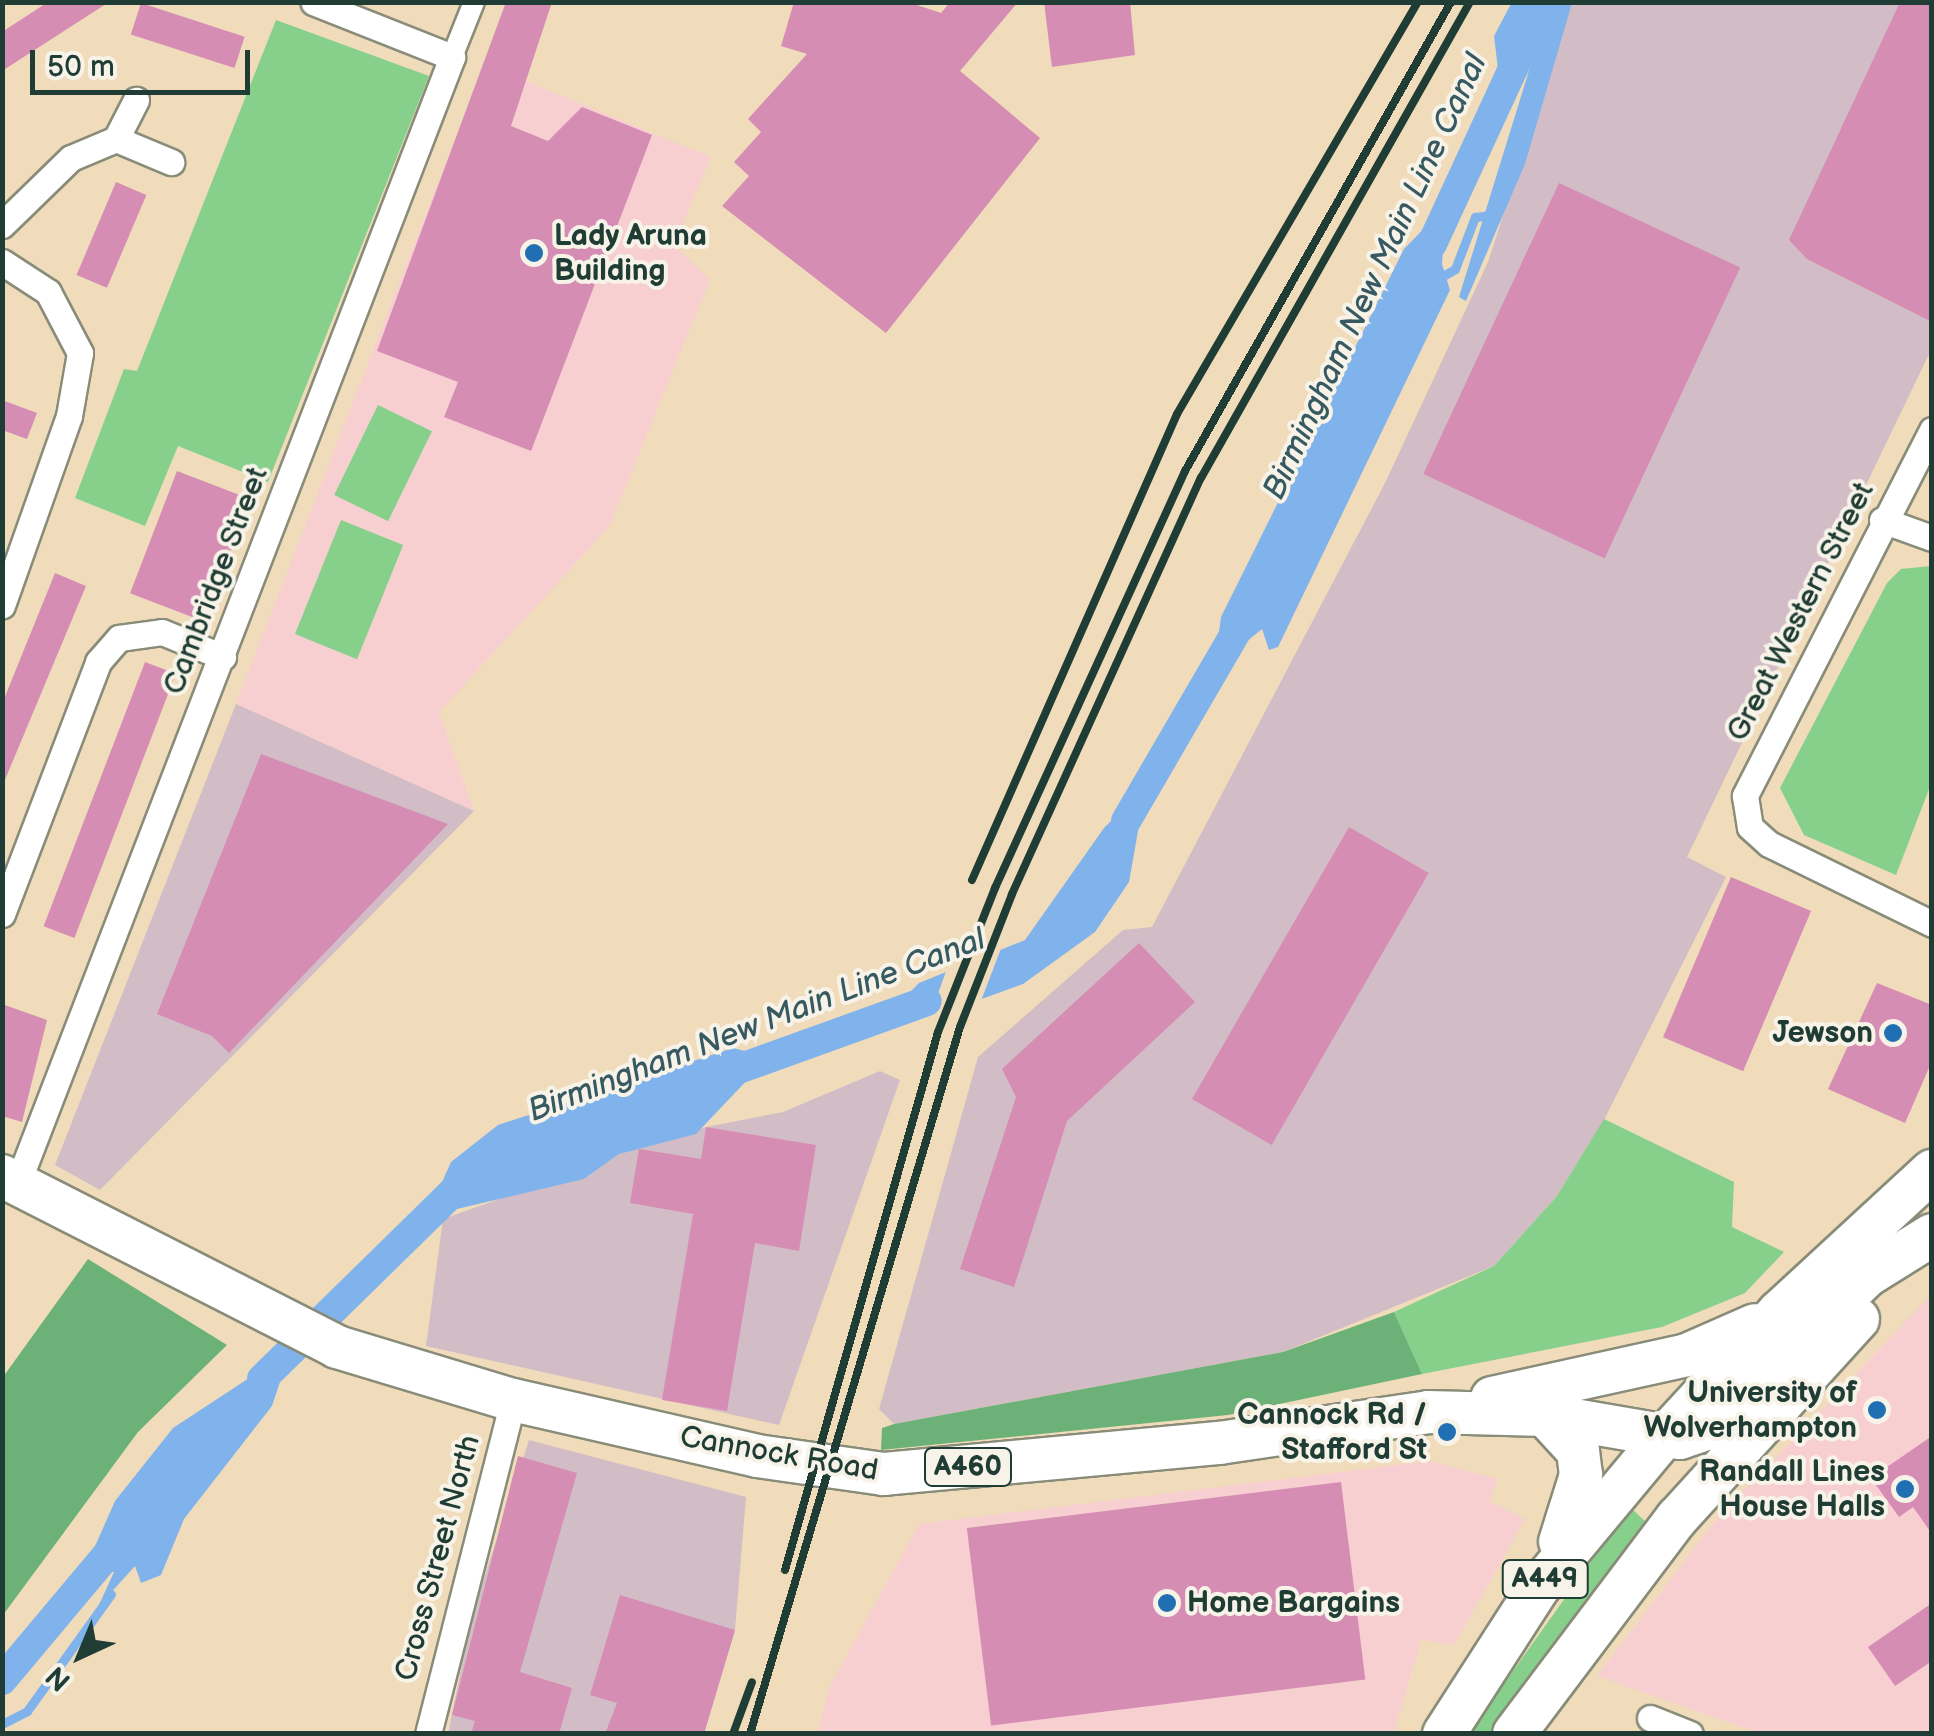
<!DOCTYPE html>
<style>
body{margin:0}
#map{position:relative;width:1934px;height:1736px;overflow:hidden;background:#f0dcbb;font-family:"Balsamiq Sans",sans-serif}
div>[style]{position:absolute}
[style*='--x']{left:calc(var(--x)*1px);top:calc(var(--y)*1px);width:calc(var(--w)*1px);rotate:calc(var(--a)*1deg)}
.built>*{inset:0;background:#f7cfd1}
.industrial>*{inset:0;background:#d2bdc6}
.green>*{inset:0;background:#86d08c;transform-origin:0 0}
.forest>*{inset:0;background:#6cb278}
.water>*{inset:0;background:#80b2ec}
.pier>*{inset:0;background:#f0dcbb}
.stream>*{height:9px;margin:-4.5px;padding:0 4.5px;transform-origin:4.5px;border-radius:4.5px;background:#80b2ec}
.canal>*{height:30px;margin:-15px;padding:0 15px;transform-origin:15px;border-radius:15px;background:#80b2ec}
.building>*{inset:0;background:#d58db4;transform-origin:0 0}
.roads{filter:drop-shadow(2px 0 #888c78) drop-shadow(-2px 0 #888c78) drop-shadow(0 2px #888c78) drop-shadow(0 -2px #888c78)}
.pedestrian>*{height:20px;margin:-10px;padding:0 10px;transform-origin:10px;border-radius:10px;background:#fff}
.minor>*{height:25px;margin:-12.5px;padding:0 12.5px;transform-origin:12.5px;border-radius:12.5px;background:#fff}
.trunk>*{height:42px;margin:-21px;padding:0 21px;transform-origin:21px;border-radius:21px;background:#fff}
.rail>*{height:8px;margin:-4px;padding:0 4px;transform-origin:4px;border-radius:4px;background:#1f3d34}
.dots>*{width:28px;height:28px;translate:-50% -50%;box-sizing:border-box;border:5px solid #f7f3e8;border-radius:50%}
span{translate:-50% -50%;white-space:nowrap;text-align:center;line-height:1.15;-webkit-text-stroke:8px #f7f3e8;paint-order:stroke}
.shield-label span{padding:2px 8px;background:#f7f3e8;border:2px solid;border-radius:8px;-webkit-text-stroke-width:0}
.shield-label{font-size:28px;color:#1f3d34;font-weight:700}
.poi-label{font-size:30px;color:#1f3d34;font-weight:700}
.left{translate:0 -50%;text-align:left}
.right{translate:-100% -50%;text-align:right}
.street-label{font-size:30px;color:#1f3d34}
.water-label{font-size:32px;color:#375a62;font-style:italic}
.frame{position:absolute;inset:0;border:5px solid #1f3d34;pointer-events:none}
.north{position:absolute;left:30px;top:1606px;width:100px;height:100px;-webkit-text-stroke:8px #f7f3e8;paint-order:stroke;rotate:224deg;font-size:28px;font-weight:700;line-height:40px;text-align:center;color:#1f3d34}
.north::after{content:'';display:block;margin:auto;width:35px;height:45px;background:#1f3d34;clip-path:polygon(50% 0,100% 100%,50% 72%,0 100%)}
.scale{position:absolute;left:30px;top:50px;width:220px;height:45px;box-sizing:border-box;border:5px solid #1f3d34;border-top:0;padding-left:12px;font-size:30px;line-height:35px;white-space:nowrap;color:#1f3d34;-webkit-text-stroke:8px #f7f3e8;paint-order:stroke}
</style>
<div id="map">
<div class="built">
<div style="clip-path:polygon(484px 64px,711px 157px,674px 245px,710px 280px,609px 527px,439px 712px,474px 811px,236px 704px)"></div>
<div style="clip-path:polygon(1931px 1295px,1931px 1733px,1759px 1733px,1597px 1676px,1712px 1525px)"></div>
<div style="clip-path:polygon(1429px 1461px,1498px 1479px,1489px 1501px,1525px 1519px,1454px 1645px,1421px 1640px,1394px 1733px,817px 1734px,830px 1686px,919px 1524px)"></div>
</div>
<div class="industrial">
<div style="clip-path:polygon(1572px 3px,1931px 3px,1931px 350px,1687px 857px,1726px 877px,1602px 1124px,1557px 1196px,1494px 1266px,1283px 1352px,894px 1424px,879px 1409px,978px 1057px,1123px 930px,1152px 927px,1385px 483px,1488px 262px)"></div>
<div style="clip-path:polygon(236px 704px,474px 811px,100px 1190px,55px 1165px)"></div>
<div style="clip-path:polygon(880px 1071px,900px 1080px,779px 1425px,426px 1346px,443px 1219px,547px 1182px,584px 1179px,619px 1154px,706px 1127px,783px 1112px)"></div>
<div style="clip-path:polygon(529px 1440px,746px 1497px,735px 1630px,704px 1733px,448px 1734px,472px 1615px)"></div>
</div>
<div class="green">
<div style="clip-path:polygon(276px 20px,429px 76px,268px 482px,178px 446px,145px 526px,75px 498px,124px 369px,137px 371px)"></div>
<div style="left:378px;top:405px;width:60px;height:100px;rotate:26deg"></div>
<div style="left:341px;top:520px;width:67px;height:123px;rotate:22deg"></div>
<div style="clip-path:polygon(1931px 566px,1931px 784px,1896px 875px,1804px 835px,1780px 788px,1887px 583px,1901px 569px)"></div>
<div style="clip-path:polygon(1604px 1119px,1734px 1182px,1732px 1227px,1784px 1252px,1745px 1293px,1662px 1327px,1422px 1374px,1394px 1312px,1494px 1266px,1557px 1196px)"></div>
<div style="clip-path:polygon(1630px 1507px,1650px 1526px,1499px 1733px,1468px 1734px)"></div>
</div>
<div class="forest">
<div style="clip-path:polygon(88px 1259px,227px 1345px,138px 1432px,3px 1615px,3px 1377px)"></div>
<div style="clip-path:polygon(1394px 1312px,1422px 1374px,1228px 1415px,881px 1450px,882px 1428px,894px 1424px,1283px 1352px)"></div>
</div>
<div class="water">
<div style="clip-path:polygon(1512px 2px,1572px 3px,1525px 164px,1466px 301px,1459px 297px,1531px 64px,1500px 86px,1494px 36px)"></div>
<div style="clip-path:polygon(1446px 206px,1442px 264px,1450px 290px,1278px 647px,1269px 650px,1262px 629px,1214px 668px,1221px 617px,1404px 249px)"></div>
<div style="clip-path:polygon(1146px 786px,1129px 882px,1095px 932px,1023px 984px,938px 1015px,888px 1015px,919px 983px,1025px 940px,1104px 828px)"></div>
<div style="clip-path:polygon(733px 1048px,769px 1057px,696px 1134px,619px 1154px,584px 1179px,427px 1216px,451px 1162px,498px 1125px)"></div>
<div style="clip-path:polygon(290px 1351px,272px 1406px,184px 1519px,161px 1575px,141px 1583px,135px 1566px,98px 1607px,114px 1572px,91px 1573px,92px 1553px,115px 1501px,173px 1428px)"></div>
</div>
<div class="pier">
<div style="clip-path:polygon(1002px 946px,979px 1006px,928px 1021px,949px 963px)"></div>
</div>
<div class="stream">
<div style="--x:1436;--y:280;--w:22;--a:-30"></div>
<div style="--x:1455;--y:269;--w:56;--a:-69"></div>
<div style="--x:1475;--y:217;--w:17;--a:-7"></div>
<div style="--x:2;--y:1724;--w:28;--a:-27"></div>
<div style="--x:27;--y:1711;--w:144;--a:-54.3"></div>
</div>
<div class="canal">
<div style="--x:1432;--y:244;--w:267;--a:-65.2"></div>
<div style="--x:1126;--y:821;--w:219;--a:-59.8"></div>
<div style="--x:730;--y:1072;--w:209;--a:-19.8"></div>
<div style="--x:262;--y:1379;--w:269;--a:-44.4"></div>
<div style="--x:2;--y:1680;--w:177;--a:-50"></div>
</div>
<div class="building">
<div style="clip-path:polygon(48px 2px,109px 2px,2px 71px,2px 32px)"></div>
<div style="clip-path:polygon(506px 2px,552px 2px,511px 126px,548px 141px,582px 107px,652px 135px,531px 451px,444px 417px,458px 382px,377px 351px)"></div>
<div style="clip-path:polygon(794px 2px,908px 2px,941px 13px,950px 2px,1018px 2px,960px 71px,1040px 138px,886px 333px,722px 206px,749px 176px,734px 162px,761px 132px,748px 119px,807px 54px,781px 46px)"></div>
<div style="clip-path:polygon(1044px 2px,1130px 2px,1135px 55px,1052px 67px)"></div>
<div style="clip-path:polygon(1900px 2px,1932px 2px,1932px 322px,1807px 259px,1789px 240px)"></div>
<div style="left:141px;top:3px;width:109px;height:33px;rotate:18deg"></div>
<div style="left:116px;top:182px;width:33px;height:101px;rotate:23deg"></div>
<div style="left:1559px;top:183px;width:200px;height:321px;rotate:25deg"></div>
<div style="clip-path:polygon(2px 400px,37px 413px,27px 439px,2px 430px)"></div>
<div style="left:177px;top:471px;width:79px;height:131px;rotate:21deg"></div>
<div style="clip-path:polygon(55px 573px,86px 586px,2px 787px,2px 704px)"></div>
<div style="left:145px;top:662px;width:33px;height:283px;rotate:21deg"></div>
<div style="clip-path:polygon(261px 754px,448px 824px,229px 1053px,212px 1036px,157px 1014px)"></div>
<div style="left:1349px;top:827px;width:92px;height:314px;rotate:30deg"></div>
<div style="left:1731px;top:877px;width:87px;height:174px;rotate:23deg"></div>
<div style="clip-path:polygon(1139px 943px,1195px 1002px,1067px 1121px,1014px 1287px,960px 1269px,1016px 1097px,1002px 1069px)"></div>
<div style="clip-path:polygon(1877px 983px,1932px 1005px,1932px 1061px,1905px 1123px,1828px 1089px)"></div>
<div style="clip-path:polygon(2px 1004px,47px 1020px,22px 1122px,2px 1116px)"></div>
<div style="clip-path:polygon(706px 1127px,816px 1145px,799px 1251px,755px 1243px,727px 1411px,662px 1400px,693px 1214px,630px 1203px,639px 1149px,701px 1159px)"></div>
<div style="clip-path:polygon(1932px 1436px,1932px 1534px,1913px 1507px,1899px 1517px,1871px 1478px)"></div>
<div style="clip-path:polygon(518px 1456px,577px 1473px,520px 1672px,572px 1688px,559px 1734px,471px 1734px,475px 1721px,452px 1715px)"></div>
<div style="left:1341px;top:1482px;width:199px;height:377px;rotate:83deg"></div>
<div style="clip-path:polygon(620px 1595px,735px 1630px,704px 1734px,605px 1734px,617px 1703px,590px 1695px)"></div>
<div style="clip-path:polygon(1932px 1603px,1932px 1661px,1895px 1686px,1868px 1647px)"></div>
</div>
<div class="roads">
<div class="pedestrian">
<div style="--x:452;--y:57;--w:59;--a:-68.2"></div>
</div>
<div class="minor">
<div style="--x:116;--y:139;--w:60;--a:22.7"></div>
<div style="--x:2;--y:225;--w:96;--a:-44.2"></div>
<div style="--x:71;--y:158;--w:49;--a:-22.9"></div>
<div style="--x:116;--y:139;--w:44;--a:-62.9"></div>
<div style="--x:2;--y:262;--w:55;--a:33.1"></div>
<div style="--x:48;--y:292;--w:69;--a:62.3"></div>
<div style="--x:80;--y:353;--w:64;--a:99.9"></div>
<div style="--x:69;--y:416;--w:201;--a:109.5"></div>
<div style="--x:1932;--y:430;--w:411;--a:117.1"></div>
<div style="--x:1745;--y:796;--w:31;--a:81"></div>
<div style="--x:1750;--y:827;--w:25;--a:42"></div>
<div style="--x:1769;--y:844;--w:182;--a:26.1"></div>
<div style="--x:1882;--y:520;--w:53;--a:19.8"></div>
<div style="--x:2;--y:914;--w:270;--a:-69.1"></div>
<div style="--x:98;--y:662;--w:32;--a:-49"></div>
<div style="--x:119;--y:638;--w:43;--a:-7.9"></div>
<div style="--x:162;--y:632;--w:66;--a:22.3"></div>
<div style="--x:18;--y:1182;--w:1206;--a:-68.9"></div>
<div style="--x:452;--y:57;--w:149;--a:-158.4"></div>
<div style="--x:1650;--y:1718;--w:43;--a:21.8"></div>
<div style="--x:428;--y:1734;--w:345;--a:-75.7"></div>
</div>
<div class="trunk">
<div style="--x:2;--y:1176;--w:376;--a:27"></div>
<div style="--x:337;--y:1347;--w:184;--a:16.8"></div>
<div style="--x:513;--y:1400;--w:250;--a:12.9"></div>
<div style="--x:757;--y:1456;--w:128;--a:8.1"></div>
<div style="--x:884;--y:1474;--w:336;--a:-5.3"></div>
<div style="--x:1219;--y:1443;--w:211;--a:-8.4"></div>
<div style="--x:1428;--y:1412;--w:117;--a:1.5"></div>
<div style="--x:1545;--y:1415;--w:137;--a:9.7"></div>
<div style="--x:1680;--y:1438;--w:34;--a:-19"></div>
<div style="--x:1712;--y:1427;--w:218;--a:-44.3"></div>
<div style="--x:1868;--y:1275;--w:75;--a:-32"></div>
<div style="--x:1492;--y:1398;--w:200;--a:-12.4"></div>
<div style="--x:1687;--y:1355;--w:74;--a:-23.8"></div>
<div style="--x:1545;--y:1415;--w:49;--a:47.5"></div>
<div style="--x:1578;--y:1451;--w:24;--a:83"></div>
<div style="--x:1581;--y:1475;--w:70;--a:107.4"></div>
<div style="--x:1444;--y:1734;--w:174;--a:-57.2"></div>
<div style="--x:1538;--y:1588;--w:197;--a:-50.2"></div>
<div style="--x:1664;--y:1437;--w:170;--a:-47.4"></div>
<div style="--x:1779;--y:1312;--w:208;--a:-42.7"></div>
<div style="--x:1514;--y:1734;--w:271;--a:-53"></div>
<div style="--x:1677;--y:1518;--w:269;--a:-47.7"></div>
</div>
</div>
<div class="rail">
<div style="--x:972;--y:880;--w:509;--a:-66.25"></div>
<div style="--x:1177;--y:414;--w:477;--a:-59.7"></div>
<div style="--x:785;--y:1570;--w:559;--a:-74.12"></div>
<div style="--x:938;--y:1032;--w:155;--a:-68.4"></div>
<div style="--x:995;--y:888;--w:458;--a:-65.5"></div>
<div style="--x:1185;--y:471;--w:539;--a:-60.44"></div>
<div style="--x:733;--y:1734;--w:55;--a:-69.9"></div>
<div style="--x:750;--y:1734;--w:738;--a:-73.46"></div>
<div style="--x:960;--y:1027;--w:143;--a:-68.6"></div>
<div style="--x:1012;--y:894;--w:457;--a:-65.6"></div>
<div style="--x:1201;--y:478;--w:547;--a:-60.53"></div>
</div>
<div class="dots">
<div style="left:534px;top:253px;background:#1f6fb2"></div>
<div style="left:1893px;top:1033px;background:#1f6fb2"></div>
<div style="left:1877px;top:1410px;background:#1f6fb2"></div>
<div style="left:1447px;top:1432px;background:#1f6fb2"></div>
<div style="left:1905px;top:1489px;background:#1f6fb2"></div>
<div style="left:1167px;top:1603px;background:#1f6fb2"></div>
</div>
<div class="shield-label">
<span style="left:968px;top:1467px">A460</span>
<span style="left:1545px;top:1579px">A449</span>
</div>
<div class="poi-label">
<span class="left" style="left:554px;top:253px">Lady Aruna<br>Building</span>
<span class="right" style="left:1873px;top:1033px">Jewson</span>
<span class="right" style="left:1857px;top:1410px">University of<br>Wolverhampton</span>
<span class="right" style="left:1427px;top:1432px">Cannock Rd /<br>Stafford St</span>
<span class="right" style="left:1885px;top:1489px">Randall Lines<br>House Halls</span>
<span class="left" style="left:1187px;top:1603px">Home Bargains</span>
</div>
<div class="street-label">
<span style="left:216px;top:581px;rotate:-69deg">Cambridge Street</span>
<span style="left:1801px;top:612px;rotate:-63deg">Great Western Street</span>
<span style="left:779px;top:1454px;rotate:10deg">Cannock Road</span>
<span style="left:438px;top:1558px;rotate:-75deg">Cross Street North</span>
</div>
<div class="water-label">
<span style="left:1376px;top:277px;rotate:-65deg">Birmingham New Main Line Canal</span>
<span style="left:757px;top:1026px;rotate:-21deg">Birmingham New Main Line Canal</span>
</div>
<div class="frame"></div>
<div class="north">N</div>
<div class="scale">50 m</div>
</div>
